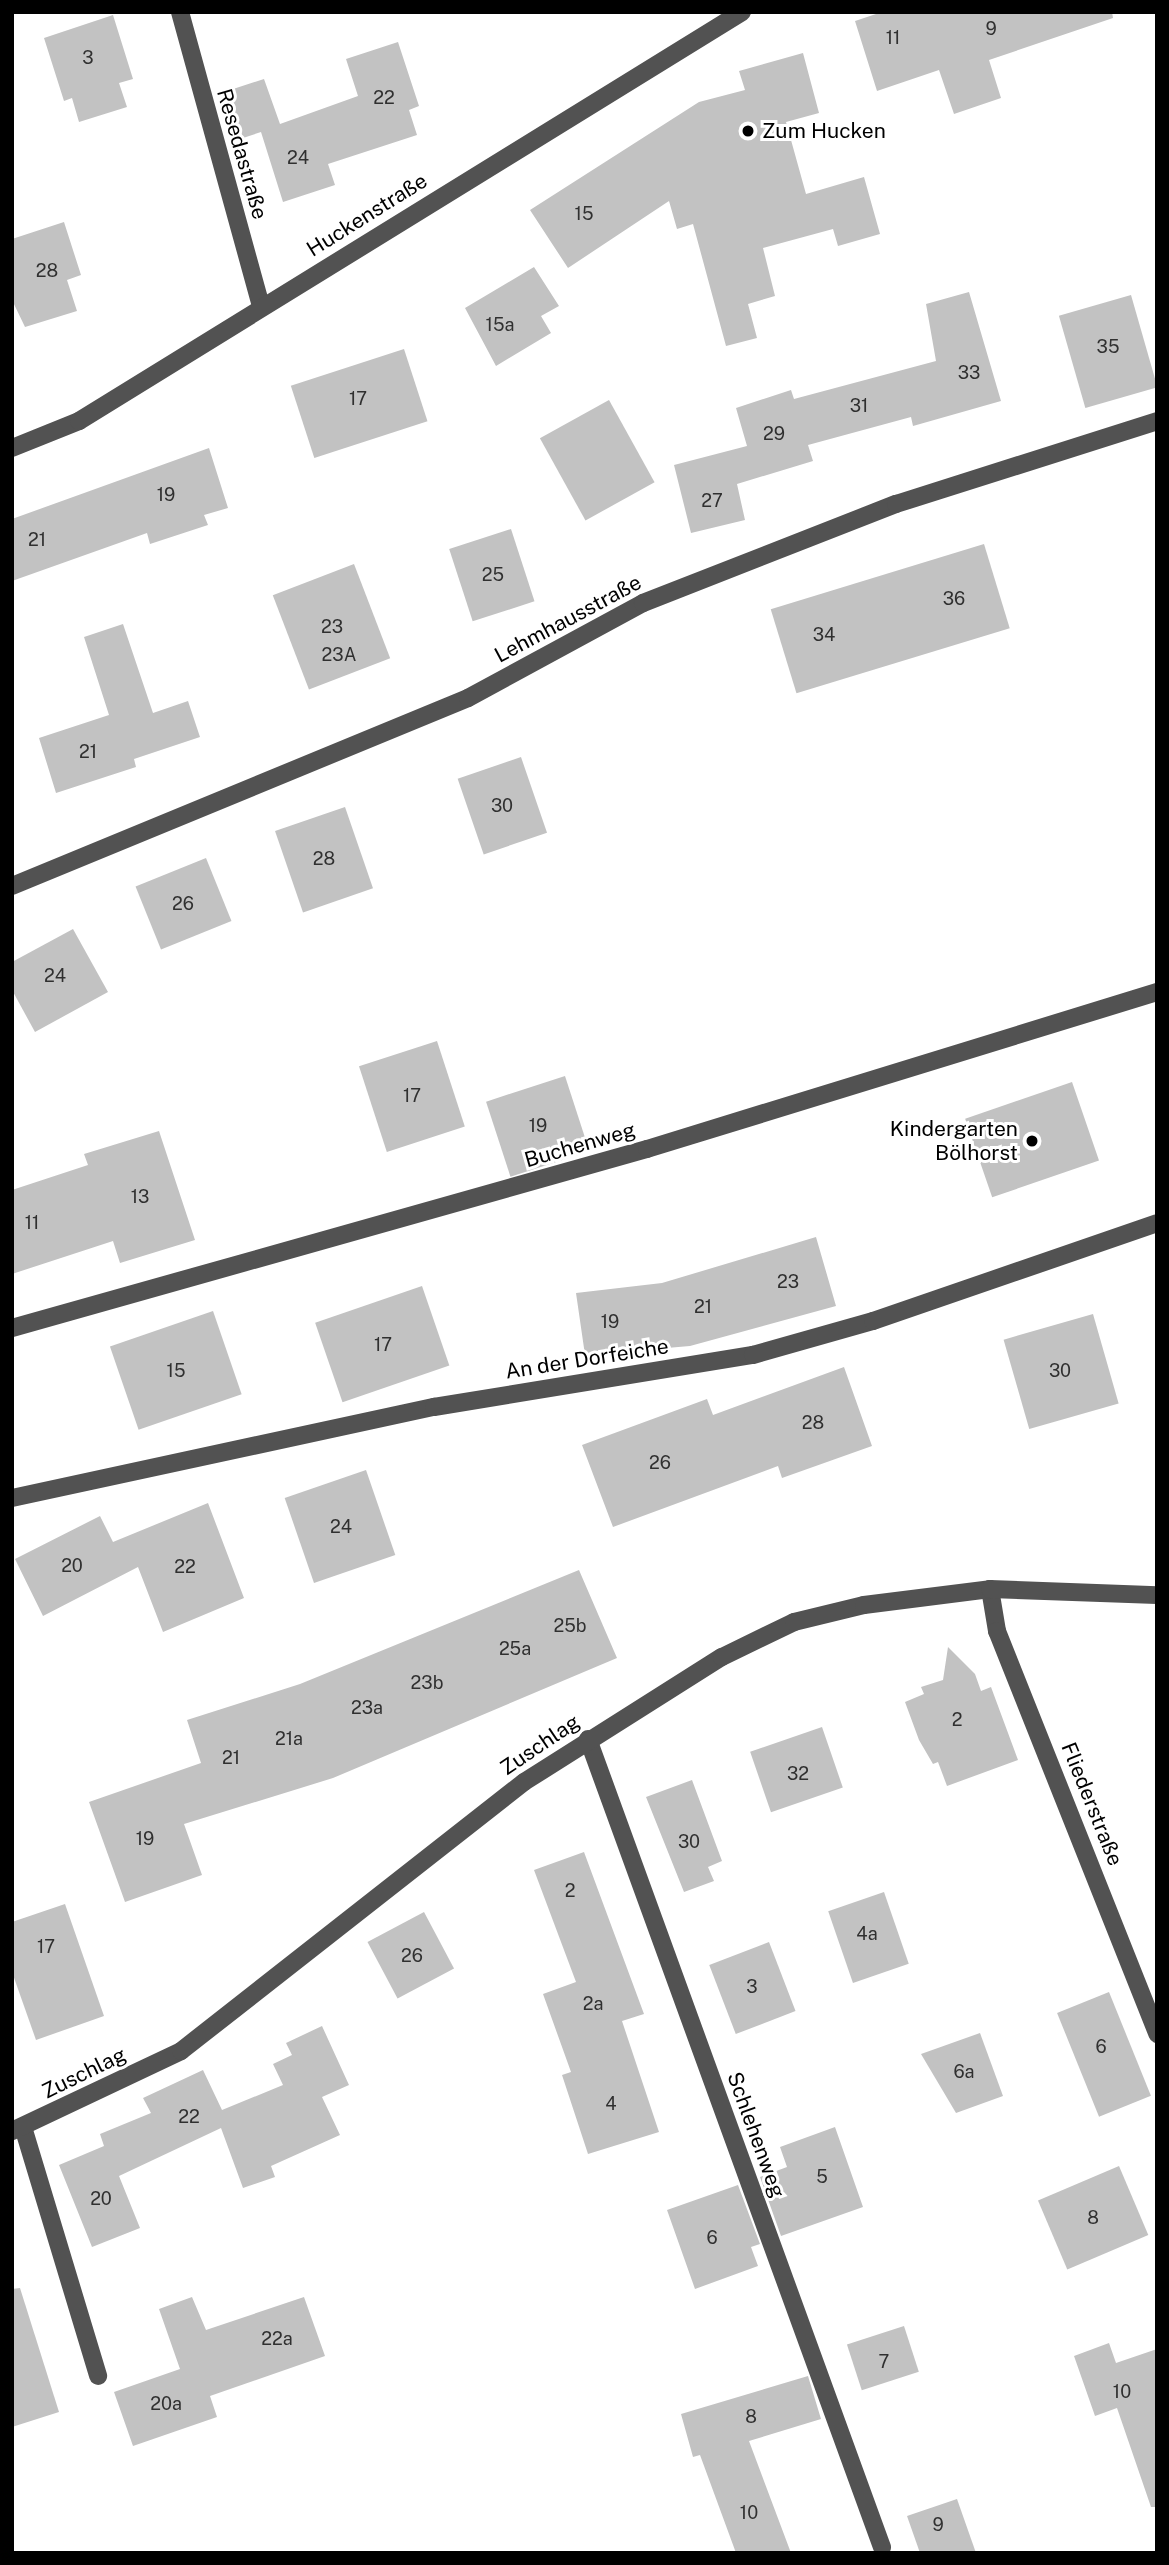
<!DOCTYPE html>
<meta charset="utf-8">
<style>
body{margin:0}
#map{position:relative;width:1169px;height:2565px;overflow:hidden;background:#fff;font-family:"Public Sans",sans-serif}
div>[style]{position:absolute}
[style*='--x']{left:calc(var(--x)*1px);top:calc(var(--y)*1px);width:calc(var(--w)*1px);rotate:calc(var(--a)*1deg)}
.building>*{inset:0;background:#c2c2c2;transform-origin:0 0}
.minor>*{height:18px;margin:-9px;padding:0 9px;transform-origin:9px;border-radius:9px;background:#525252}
.dots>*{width:19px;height:19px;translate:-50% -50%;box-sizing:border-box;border:4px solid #fff;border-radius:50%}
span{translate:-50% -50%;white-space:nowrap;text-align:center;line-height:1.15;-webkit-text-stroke:6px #fff;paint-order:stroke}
.number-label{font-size:18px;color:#303030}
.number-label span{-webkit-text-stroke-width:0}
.poi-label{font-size:21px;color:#000}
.left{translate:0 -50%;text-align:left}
.right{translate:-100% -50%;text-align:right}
.street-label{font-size:21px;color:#000}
.frame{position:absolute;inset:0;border:14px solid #000;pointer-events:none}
</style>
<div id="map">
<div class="building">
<div style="clip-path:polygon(882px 12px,1112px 12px,1113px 18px,989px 60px,1001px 98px,954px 114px,939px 70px,877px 91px,855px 21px)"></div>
<div style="clip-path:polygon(113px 15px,133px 79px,119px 83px,127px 107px,79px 122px,72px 98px,64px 101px,44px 38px)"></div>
<div style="clip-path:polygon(398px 42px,419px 106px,409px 110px,417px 135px,328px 164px,335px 185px,283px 202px,261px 132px,243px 138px,227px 91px,264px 79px,280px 124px,358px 96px,346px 59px)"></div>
<div style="clip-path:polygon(803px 53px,819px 113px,786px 122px,806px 194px,864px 177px,880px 234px,838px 246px,833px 229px,763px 248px,775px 296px,748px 304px,757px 338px,726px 346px,693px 224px,677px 229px,669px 201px,568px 268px,530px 210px,699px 102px,745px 90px,739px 71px)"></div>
<div style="clip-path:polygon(64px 222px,81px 275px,67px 280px,77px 311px,25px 327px,12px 300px,12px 239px)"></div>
<div style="clip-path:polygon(534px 267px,559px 306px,541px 316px,551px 333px,496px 366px,465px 308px)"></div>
<div style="clip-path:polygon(969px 292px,1001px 401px,913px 426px,911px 417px,808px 445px,813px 461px,737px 484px,745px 520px,691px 533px,674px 465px,747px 446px,736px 408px,791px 390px,794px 399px,936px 361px,926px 304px)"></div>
<div style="left:1131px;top:295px;width:96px;height:75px;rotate:74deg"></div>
<div style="left:404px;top:349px;width:76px;height:119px;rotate:72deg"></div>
<div style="left:609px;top:400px;width:94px;height:79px;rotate:61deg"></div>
<div style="clip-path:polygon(209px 448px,228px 508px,204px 515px,208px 525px,150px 544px,147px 533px,12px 581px,12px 519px)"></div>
<div style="left:511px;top:529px;width:76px;height:65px;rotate:72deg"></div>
<div style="left:984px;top:544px;width:88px;height:223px;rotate:73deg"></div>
<div style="left:354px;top:564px;width:101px;height:87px;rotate:69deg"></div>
<div style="clip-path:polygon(123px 624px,153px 713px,188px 701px,200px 737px,134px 759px,136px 767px,56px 793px,39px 738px,109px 715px,84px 637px)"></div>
<div style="left:521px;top:757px;width:80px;height:67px;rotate:71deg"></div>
<div style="left:345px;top:807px;width:86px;height:74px;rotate:71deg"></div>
<div style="left:206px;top:858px;width:68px;height:76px;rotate:68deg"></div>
<div style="clip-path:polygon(73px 929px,108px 992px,35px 1032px,12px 990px,12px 962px)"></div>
<div style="left:437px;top:1041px;width:90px;height:82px;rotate:72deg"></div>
<div style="left:565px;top:1076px;width:79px;height:83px;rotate:72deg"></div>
<div style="left:1072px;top:1082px;width:83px;height:113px;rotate:71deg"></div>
<div style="clip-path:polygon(159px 1131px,195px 1240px,120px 1263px,113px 1241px,12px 1274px,12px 1190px,88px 1165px,84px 1154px)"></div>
<div style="clip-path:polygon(816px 1237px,836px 1306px,690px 1346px,585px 1355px,576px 1293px,662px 1283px)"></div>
<div style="left:422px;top:1286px;width:84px;height:113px;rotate:71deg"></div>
<div style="left:213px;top:1311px;width:88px;height:109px;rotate:71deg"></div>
<div style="left:1093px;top:1314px;width:93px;height:93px;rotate:74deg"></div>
<div style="clip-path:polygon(844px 1367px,872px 1446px,782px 1478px,778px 1466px,613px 1527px,582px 1445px,707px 1399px,713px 1415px)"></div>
<div style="left:366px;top:1470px;width:90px;height:86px;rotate:71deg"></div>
<div style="clip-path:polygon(208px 1503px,244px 1598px,163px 1632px,138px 1567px,43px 1616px,15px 1559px,100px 1516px,113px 1542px)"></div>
<div style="clip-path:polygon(579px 1570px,617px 1658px,333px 1778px,184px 1824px,202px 1875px,125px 1902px,89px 1802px,201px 1763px,187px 1720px,300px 1684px)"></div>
<div style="clip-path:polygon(948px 1647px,975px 1674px,981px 1691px,991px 1687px,1018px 1760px,947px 1786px,938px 1762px,933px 1764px,919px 1740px,905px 1702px,924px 1694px,921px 1687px,943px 1680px)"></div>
<div style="left:822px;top:1727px;width:64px;height:76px;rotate:71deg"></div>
<div style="clip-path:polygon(692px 1780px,722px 1861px,708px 1867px,714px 1881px,684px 1892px,646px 1797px)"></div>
<div style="clip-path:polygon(584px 1852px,644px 2014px,622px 2021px,659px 2132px,588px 2154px,562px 2075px,571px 2072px,543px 1994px,576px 1982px,534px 1870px)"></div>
<div style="left:884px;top:1892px;width:76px;height:59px;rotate:71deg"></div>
<div style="clip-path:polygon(65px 1904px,104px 2016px,36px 2040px,12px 1972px,12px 1922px)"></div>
<div style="left:424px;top:1912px;width:64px;height:64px;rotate:62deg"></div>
<div style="left:769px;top:1942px;width:74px;height:64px;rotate:69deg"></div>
<div style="left:1109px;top:1992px;width:112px;height:56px;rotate:68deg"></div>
<div style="clip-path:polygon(322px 2026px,349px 2085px,322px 2097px,340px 2135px,271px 2166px,275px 2177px,243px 2188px,221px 2128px,119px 2176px,140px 2228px,92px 2247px,59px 2165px,104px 2146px,100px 2134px,151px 2113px,143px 2098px,203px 2070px,222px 2110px,283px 2085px,273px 2064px,292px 2055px,286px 2043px)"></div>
<div style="clip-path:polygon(980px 2033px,1003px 2096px,956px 2113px,921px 2054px)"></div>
<div style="clip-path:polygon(835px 2127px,863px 2207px,781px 2236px,760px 2177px,787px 2167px,780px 2147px)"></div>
<div style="left:1119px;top:2166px;width:75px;height:88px;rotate:67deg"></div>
<div style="clip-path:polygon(738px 2185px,760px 2244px,751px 2247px,758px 2266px,695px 2289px,667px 2210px)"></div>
<div style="clip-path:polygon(20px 2288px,59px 2412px,12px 2427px,12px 2289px)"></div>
<div style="clip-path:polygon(192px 2297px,206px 2330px,304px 2297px,325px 2356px,210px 2396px,217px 2417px,133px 2446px,114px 2392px,180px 2369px,159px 2309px)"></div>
<div style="left:904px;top:2326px;width:48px;height:60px;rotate:72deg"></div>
<div style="clip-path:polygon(1109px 2343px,1116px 2363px,1157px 2349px,1157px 2507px,1151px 2507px,1117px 2408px,1095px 2416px,1074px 2356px)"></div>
<div style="clip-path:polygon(808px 2376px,821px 2419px,749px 2441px,791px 2553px,736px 2553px,700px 2455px,693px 2457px,681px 2414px)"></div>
<div style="clip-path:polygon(957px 2499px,976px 2553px,920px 2553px,907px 2516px)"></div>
</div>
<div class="minor">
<div style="--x:180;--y:12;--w:306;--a:74.6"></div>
<div style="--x:12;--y:448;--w:72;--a:-21.9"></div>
<div style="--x:79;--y:421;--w:779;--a:-31.67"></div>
<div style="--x:12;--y:886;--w:493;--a:-22.4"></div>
<div style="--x:468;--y:698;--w:199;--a:-28.5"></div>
<div style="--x:643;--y:603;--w:272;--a:-21.4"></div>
<div style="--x:896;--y:504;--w:274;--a:-17.6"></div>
<div style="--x:12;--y:1328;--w:660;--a:-15.74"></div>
<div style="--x:647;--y:1149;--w:534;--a:-17.11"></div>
<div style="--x:12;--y:1498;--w:432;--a:-12.2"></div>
<div style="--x:434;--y:1407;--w:323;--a:-9.3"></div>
<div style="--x:753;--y:1355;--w:125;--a:-15.8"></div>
<div style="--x:873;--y:1321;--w:300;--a:-19"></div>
<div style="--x:990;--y:1589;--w:43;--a:80.5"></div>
<div style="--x:997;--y:1631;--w:434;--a:68.3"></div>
<div style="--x:588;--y:1739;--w:860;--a:70.01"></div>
<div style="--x:23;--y:2127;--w:260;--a:73.2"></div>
<div style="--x:12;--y:2131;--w:187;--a:-25.3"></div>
<div style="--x:181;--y:2051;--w:436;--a:-38.1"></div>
<div style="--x:524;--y:1782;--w:234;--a:-32.3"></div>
<div style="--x:722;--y:1657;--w:80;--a:-25.9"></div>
<div style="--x:794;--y:1622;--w:72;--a:-13.7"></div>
<div style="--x:864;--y:1605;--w:127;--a:-7.2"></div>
<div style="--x:990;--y:1589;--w:167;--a:2.1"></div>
</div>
<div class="dots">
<div style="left:748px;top:131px;background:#000"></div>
<div style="left:1032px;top:1141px;background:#000"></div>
</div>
<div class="number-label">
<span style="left:991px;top:29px">9</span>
<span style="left:893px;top:38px">11</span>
<span style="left:88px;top:58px">3</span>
<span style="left:384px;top:98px">22</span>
<span style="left:298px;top:158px">24</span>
<span style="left:584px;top:214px">15</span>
<span style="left:47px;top:271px">28</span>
<span style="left:500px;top:325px">15a</span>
<span style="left:1108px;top:347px">35</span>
<span style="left:969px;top:373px">33</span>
<span style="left:358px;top:399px">17</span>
<span style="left:859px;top:406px">31</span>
<span style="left:774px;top:434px">29</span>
<span style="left:166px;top:495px">19</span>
<span style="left:712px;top:501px">27</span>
<span style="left:37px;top:540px">21</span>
<span style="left:493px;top:575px">25</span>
<span style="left:954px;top:599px">36</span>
<span style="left:332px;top:627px">23</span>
<span style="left:824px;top:635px">34</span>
<span style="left:339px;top:655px">23A</span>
<span style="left:88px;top:752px">21</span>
<span style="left:502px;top:806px">30</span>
<span style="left:324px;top:859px">28</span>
<span style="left:183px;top:904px">26</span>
<span style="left:55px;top:976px">24</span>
<span style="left:412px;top:1096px">17</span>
<span style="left:538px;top:1126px">19</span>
<span style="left:140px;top:1197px">13</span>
<span style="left:32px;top:1223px">11</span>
<span style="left:788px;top:1282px">23</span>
<span style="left:703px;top:1307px">21</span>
<span style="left:610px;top:1322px">19</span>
<span style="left:383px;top:1345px">17</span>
<span style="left:176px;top:1371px">15</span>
<span style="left:1060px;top:1371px">30</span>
<span style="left:813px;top:1423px">28</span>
<span style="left:660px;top:1463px">26</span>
<span style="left:341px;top:1527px">24</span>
<span style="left:72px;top:1566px">20</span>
<span style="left:185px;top:1567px">22</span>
<span style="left:570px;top:1626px">25b</span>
<span style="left:515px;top:1649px">25a</span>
<span style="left:427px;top:1683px">23b</span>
<span style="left:367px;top:1708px">23a</span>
<span style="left:957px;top:1720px">2</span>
<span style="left:289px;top:1739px">21a</span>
<span style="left:231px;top:1758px">21</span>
<span style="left:798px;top:1774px">32</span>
<span style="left:145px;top:1839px">19</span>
<span style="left:689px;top:1842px">30</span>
<span style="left:570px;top:1891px">2</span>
<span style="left:867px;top:1934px">4a</span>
<span style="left:46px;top:1947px">17</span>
<span style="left:412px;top:1956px">26</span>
<span style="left:752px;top:1987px">3</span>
<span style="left:593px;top:2004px">2a</span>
<span style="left:1101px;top:2047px">6</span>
<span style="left:964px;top:2072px">6a</span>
<span style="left:611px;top:2104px">4</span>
<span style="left:189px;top:2117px">22</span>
<span style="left:822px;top:2177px">5</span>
<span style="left:101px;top:2199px">20</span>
<span style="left:1093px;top:2218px">8</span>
<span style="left:712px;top:2238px">6</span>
<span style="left:277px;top:2339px">22a</span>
<span style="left:884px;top:2362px">7</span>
<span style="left:1122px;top:2392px">10</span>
<span style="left:166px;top:2404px">20a</span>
<span style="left:751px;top:2417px">8</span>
<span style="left:749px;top:2513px">10</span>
<span style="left:938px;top:2525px">9</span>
</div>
<div class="poi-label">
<span class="left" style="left:762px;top:131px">Zum Hucken</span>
<span class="right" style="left:1018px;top:1141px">Kindergarten<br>Bölhorst</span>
</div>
<div class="street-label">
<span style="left:242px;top:154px;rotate:74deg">Resedastraße</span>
<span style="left:367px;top:215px;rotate:-32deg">Huckenstraße</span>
<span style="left:568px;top:619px;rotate:-28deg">Lehmhausstraße</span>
<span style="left:580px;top:1145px;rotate:-16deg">Buchenweg</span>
<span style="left:587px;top:1359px;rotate:-9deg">An der Dorfeiche</span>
<span style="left:540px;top:1745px;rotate:-34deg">Zuschlag</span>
<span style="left:1092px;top:1804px;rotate:68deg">Fliederstraße</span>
<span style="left:84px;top:2073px;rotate:-26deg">Zuschlag</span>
<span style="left:756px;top:2135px;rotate:70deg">Schlehenweg</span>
</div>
<div class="frame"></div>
</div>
